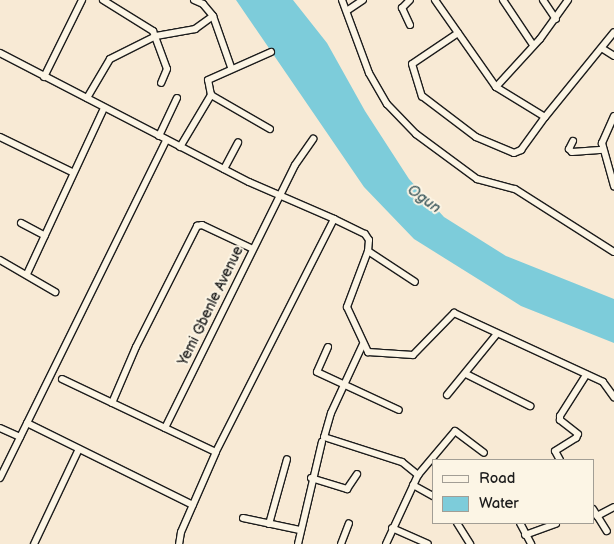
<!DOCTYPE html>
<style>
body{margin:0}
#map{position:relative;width:614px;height:544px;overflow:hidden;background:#f8ead5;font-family:"Balsamiq Sans",sans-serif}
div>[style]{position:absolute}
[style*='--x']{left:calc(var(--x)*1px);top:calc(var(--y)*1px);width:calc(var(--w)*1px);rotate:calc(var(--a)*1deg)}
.water>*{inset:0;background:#7dccda}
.roads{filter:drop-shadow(1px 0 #1c1c1c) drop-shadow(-1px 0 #1c1c1c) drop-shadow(0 1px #1c1c1c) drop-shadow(0 -1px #1c1c1c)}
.minor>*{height:6px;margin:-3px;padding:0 3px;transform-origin:3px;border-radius:3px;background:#fcf5e5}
span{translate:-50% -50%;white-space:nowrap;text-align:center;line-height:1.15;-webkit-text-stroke:4px #fcf5e5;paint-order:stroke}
.street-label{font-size:14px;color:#1c1c1c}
.water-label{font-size:15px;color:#3e5a5e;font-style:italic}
.legend{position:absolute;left:432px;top:459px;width:162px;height:65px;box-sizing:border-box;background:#fcf5e5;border:1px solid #a29e95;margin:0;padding:6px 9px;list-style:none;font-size:15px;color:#1c1c1c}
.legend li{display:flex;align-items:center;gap:10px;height:25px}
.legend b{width:25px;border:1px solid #a29e95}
</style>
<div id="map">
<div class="water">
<div style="clip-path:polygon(236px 0,293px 0,327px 43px,365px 111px,409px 179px,444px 217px,506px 256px,614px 299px,614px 343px,521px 306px,414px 239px,364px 187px)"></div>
</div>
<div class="roads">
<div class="minor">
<div style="--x:103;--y:0;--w:59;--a:31.8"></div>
<div style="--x:153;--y:31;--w:40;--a:69.8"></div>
<div style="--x:167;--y:69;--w:15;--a:113"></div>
<div style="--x:194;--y:0;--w:10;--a:24"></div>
<div style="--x:203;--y:4;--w:16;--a:50"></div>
<div style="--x:213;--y:16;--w:54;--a:70.6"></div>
<div style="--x:342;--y:0;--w:78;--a:69.7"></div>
<div style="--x:369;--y:73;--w:36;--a:60"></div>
<div style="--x:387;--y:104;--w:42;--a:46"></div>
<div style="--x:416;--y:134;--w:76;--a:36.4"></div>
<div style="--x:477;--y:179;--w:39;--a:15"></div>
<div style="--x:515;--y:189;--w:117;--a:32.5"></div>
<div style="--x:435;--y:0;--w:106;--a:55"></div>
<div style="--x:496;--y:87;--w:57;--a:31.5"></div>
<div style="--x:503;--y:0;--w:54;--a:56.3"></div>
<div style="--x:543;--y:0;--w:23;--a:56"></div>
<div style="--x:348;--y:10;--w:18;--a:-34"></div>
<div style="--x:410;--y:25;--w:19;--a:-115"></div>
<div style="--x:402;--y:8;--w:11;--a:-45"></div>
<div style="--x:458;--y:33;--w:55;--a:146"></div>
<div style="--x:412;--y:64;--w:34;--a:73"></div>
<div style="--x:422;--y:96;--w:68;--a:37.2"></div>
<div style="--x:476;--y:137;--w:41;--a:22.8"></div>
<div style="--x:514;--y:153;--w:8;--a:-23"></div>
<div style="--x:521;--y:150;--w:41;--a:-54"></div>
<div style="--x:545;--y:117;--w:109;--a:-50.9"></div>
<div style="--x:603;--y:49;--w:13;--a:32"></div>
<div style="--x:0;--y:53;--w:280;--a:27.4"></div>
<div style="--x:249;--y:182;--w:93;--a:23.5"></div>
<div style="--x:334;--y:219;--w:261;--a:116.9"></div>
<div style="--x:216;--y:452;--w:87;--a:113.6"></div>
<div style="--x:181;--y:532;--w:12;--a:99"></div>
<div style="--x:44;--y:77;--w:86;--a:-63.7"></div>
<div style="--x:496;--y:87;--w:65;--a:-47.5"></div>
<div style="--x:540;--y:39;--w:48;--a:-54.3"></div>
<div style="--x:211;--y:95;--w:68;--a:30"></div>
<div style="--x:87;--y:98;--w:45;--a:-59.5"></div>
<div style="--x:110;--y:59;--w:51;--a:-26.6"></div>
<div style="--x:156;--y:36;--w:40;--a:-10"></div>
<div style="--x:195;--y:29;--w:22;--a:-36"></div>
<div style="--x:614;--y:116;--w:30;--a:114"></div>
<div style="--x:602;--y:143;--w:45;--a:74.4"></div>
<div style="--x:159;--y:136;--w:42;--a:-64.7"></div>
<div style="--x:0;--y:137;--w:80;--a:25.9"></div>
<div style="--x:573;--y:141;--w:9;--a:117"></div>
<div style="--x:569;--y:149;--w:4;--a:45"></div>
<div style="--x:572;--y:152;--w:31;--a:-4"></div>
<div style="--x:180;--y:147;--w:61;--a:-59.2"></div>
<div style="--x:211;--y:95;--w:15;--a:-101"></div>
<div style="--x:208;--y:80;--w:69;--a:-24"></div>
<div style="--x:224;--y:169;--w:30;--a:-62"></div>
<div style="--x:334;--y:219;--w:34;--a:26"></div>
<div style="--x:365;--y:234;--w:7;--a:56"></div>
<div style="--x:369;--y:240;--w:11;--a:95"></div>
<div style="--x:368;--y:251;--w:60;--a:110.6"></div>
<div style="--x:347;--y:307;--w:50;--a:65"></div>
<div style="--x:368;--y:352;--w:45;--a:3.8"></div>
<div style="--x:413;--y:355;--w:59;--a:-45.7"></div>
<div style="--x:454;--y:313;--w:164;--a:24.8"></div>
<div style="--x:603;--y:382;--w:19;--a:54"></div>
<div style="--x:21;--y:223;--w:27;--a:28"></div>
<div style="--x:368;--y:251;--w:56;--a:33.4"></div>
<div style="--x:0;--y:260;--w:64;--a:30.2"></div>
<div style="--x:27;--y:274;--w:183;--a:-65.1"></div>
<div style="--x:363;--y:344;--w:76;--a:114.9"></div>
<div style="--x:331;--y:413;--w:25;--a:106"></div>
<div style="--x:324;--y:437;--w:82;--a:17.8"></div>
<div style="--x:402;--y:462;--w:21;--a:39"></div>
<div style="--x:328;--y:347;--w:27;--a:114"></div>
<div style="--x:317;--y:372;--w:90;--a:24.9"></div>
<div style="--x:466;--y:374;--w:72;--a:26.6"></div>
<div style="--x:62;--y:379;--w:170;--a:25.4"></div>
<div style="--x:447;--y:395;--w:77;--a:-50.8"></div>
<div style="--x:112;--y:403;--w:61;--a:-66.8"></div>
<div style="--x:136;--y:347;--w:136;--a:-63.2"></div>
<div style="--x:197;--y:226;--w:5;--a:-11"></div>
<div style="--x:202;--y:225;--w:56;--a:25.2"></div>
<div style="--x:27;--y:423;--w:185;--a:26.3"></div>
<div style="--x:0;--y:428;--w:22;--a:24"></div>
<div style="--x:165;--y:428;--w:293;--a:-63.7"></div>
<div style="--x:295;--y:165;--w:32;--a:-55"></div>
<div style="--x:560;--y:460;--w:10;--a:-119"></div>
<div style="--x:555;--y:451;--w:25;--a:-32"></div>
<div style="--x:576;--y:438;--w:4;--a:-63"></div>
<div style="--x:578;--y:434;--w:23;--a:-142"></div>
<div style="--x:560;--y:420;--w:4;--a:-90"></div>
<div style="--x:560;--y:416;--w:49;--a:-57.6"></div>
<div style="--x:0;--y:478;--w:377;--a:-63.8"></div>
<div style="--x:311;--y:478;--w:38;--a:17"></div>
<div style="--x:347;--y:489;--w:18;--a:-56"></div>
<div style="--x:413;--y:485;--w:23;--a:29"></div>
<div style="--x:593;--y:509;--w:26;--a:58"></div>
<div style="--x:597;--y:516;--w:19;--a:-28"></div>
<div style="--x:243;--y:518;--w:58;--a:11.9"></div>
<div style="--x:457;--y:523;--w:25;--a:58"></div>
<div style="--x:520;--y:523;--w:24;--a:62"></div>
<div style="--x:269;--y:524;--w:67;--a:-74.5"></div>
<div style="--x:392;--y:528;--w:39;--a:24"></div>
<div style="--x:525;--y:535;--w:33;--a:-20"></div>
<div style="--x:34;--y:544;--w:105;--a:-64.7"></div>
<div style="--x:298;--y:544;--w:105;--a:-76.8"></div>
<div style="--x:341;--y:544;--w:22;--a:-69"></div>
<div style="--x:386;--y:544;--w:76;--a:-65.1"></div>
<div style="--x:418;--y:475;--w:57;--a:-49.9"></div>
<div style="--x:455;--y:431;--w:36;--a:37"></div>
</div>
</div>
<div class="street-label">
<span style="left:211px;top:306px;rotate:-64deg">Yemi Gbenle Avenue</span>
</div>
<div class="water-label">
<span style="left:424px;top:199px;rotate:36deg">Ogun</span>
</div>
<ul class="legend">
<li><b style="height:6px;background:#fcf5e5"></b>Road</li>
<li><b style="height:14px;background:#7dccda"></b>Water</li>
</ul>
</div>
